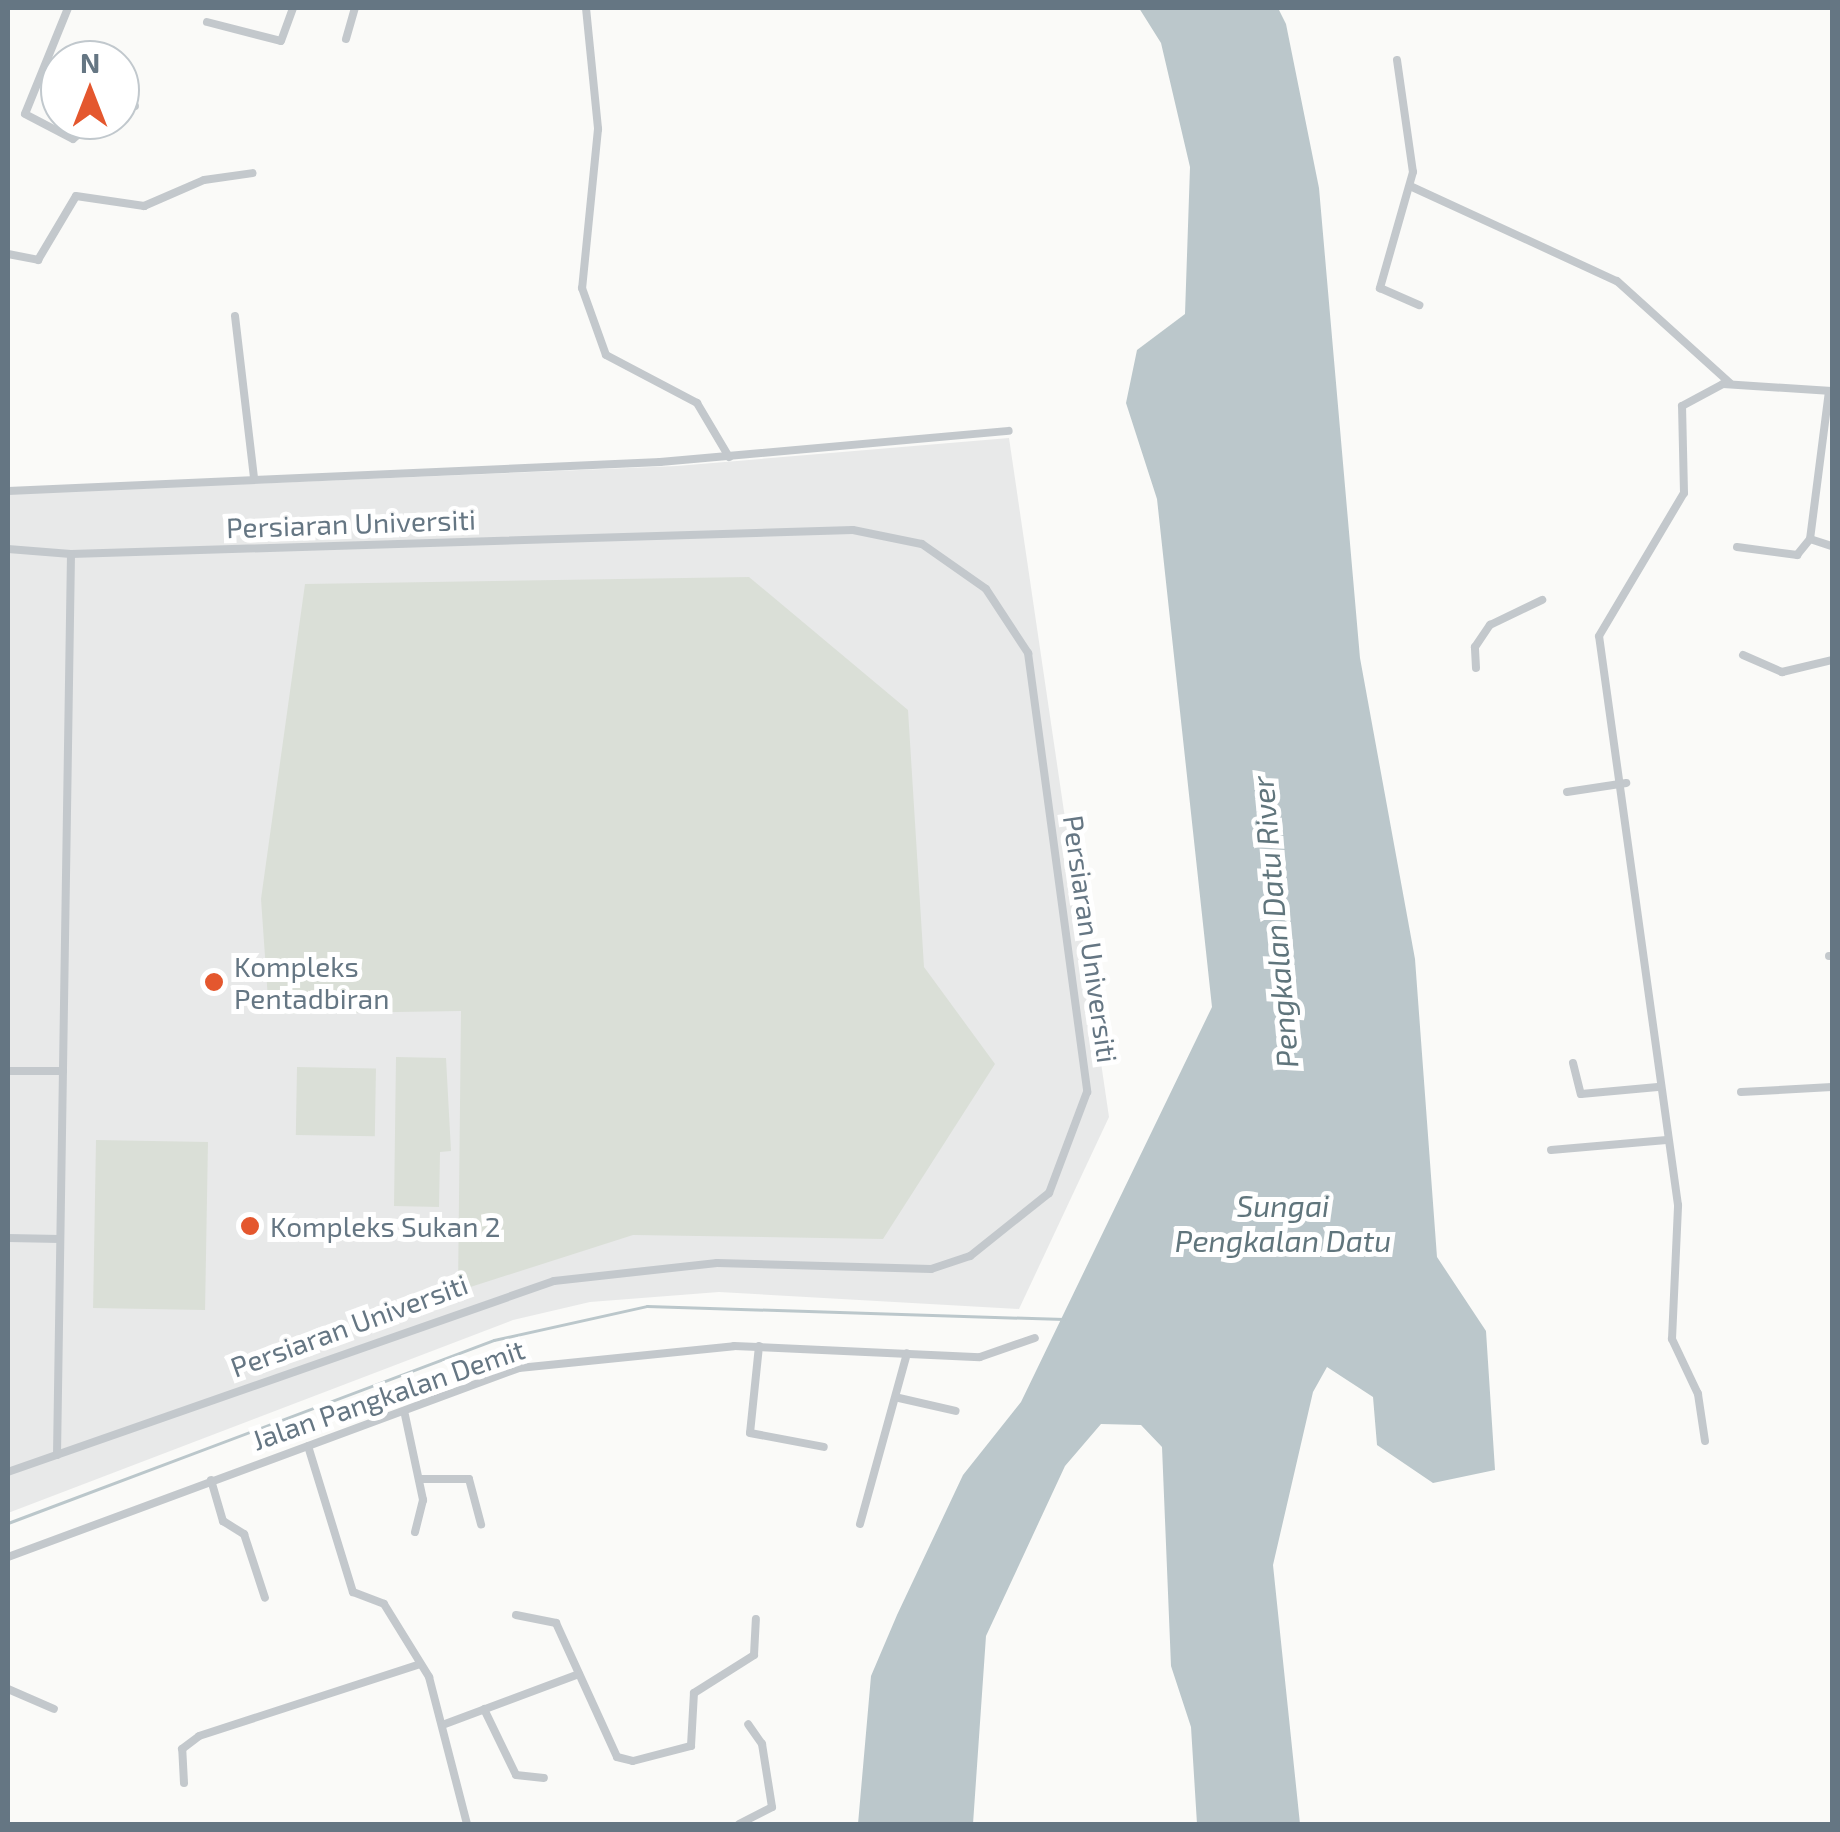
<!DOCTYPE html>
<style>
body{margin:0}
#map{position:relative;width:1840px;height:1832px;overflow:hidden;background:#fafaf8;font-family:"Exo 2",sans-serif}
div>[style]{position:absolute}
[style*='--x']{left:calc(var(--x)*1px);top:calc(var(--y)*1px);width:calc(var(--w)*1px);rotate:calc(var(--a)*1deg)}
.built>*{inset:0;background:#e8e9e9}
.green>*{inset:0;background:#dadfd7;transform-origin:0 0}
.water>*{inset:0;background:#bbc7cb}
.stream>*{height:2.5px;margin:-1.25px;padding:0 1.25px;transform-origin:1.25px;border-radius:1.25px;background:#bbc7cb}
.minor>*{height:8px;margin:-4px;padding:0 4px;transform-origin:4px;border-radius:4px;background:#c3c8cc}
.dots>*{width:28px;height:28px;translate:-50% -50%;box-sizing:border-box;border:5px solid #fff;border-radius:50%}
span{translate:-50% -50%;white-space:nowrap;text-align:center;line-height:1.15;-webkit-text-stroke:10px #fff;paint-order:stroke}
.street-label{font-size:28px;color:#657683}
.poi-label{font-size:28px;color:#657683}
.left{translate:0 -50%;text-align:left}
.water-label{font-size:30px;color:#60757c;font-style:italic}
.frame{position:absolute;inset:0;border:10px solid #657683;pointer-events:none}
.north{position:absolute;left:40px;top:40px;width:100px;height:100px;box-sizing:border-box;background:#fff;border:2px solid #c1c8cd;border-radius:50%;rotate:0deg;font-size:28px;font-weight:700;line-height:40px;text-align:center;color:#657683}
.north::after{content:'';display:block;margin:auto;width:35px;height:45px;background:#e4572e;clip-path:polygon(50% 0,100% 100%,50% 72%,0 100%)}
</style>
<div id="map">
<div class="built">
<div style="clip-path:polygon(1009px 438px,1109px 1117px,1019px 1309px,719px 1292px,590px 1302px,513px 1320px,8px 1513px,8px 494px,677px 466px)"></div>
</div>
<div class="green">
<div style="clip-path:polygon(749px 577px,908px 710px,924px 967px,995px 1064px,883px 1239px,633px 1235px,458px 1291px,461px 1011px,269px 1014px,261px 899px,305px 584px)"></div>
<div style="clip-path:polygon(396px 1057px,446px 1058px,451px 1151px,440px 1152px,439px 1207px,394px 1206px)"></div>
<div style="left:297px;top:1067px;width:79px;height:68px;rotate:1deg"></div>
<div style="left:96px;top:1140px;width:112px;height:168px;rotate:1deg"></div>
</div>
<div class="water">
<div style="clip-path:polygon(1139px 8px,1278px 8px,1286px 24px,1319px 188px,1360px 658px,1415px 959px,1437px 1257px,1486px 1331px,1495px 1470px,1433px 1483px,1377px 1445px,1373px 1397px,1327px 1367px,1313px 1392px,1273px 1565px,1300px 1824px,1197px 1824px,1191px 1727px,1171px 1666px,1162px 1447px,1141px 1425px,1101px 1424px,1065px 1466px,986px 1636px,973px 1824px,858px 1824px,871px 1676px,897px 1615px,963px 1475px,1021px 1402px,1212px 1007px,1157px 499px,1126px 403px,1137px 350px,1185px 314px,1190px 167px,1161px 43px)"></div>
</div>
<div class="stream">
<div style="--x:8;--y:1523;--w:519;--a:-20.63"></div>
<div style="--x:494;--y:1340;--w:157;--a:-12.5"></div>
<div style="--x:647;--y:1306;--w:417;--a:1.8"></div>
</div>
<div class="minor">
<div style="--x:68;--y:8;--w:114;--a:112.1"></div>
<div style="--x:25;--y:114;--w:54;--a:27.5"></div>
<div style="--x:73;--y:139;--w:29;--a:-41"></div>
<div style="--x:586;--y:8;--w:122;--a:84.3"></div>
<div style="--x:598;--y:129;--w:160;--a:95.7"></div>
<div style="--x:582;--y:288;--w:71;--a:70.3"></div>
<div style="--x:606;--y:355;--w:103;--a:27.8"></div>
<div style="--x:697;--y:403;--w:63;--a:59.3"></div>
<div style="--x:207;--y:22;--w:76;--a:14.4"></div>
<div style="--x:281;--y:41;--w:35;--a:-70"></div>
<div style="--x:346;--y:39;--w:32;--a:-74"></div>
<div style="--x:1397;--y:60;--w:113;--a:81.9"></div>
<div style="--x:1413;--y:172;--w:121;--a:105.9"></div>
<div style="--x:1380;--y:288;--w:43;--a:23.6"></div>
<div style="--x:120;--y:107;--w:15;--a:-4"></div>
<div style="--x:1410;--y:186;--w:228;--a:24.7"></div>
<div style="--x:1617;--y:281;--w:152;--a:42.1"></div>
<div style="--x:8;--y:254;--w:31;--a:11"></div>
<div style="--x:38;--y:260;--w:74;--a:-59.3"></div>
<div style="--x:76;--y:196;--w:69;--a:8.4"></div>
<div style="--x:144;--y:206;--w:65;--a:-23.4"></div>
<div style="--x:204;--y:180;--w:49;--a:-8.1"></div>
<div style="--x:235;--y:316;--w:162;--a:83.3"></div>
<div style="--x:1829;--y:391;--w:149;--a:97.3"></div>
<div style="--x:1810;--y:539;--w:23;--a:18"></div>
<div style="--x:8;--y:491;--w:653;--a:-2.55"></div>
<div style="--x:660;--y:462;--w:350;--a:-5.1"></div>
<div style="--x:1737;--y:547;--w:61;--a:7.6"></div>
<div style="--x:1797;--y:555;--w:21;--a:-51"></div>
<div style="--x:8;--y:549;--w:63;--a:4.5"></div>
<div style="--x:71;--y:554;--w:782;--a:-1.76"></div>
<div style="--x:853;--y:530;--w:70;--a:11.5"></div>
<div style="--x:922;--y:544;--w:78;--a:35.1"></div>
<div style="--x:986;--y:589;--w:77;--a:56.7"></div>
<div style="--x:1028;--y:653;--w:443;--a:82.3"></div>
<div style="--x:1087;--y:1092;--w:108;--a:110.6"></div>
<div style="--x:1049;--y:1193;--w:101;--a:141.4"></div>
<div style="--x:970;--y:1256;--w:41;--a:161.6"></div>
<div style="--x:931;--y:1269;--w:214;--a:-178.4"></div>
<div style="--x:717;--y:1263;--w:164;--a:173.7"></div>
<div style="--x:554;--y:1281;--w:578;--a:160.72"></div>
<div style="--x:1743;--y:655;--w:43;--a:23.6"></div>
<div style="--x:1782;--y:672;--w:51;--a:-13.5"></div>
<div style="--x:1476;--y:668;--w:21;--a:-93"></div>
<div style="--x:1475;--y:647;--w:27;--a:-56"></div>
<div style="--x:1490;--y:625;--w:58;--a:-25.7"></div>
<div style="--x:1567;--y:792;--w:60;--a:-8.7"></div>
<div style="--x:1829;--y:956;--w:3;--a:0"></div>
<div style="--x:1573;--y:1063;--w:32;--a:76"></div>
<div style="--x:1581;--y:1094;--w:77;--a:-5.2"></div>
<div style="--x:8;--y:1071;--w:55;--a:0"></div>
<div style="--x:1741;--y:1092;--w:91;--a:-3.1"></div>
<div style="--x:1551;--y:1150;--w:116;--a:-4.9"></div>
<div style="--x:8;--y:1238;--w:52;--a:1.1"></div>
<div style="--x:759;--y:1346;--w:87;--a:95.9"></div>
<div style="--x:750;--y:1433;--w:75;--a:10.7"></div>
<div style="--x:899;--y:1398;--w:58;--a:12.8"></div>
<div style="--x:405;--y:1415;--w:87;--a:78"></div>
<div style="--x:423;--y:1500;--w:33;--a:104"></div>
<div style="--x:1705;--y:1441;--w:48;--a:-98.5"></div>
<div style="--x:1698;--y:1394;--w:61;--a:-115.3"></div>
<div style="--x:1672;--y:1339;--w:134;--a:-87.4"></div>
<div style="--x:1678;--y:1205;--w:574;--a:-97.9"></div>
<div style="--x:1599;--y:636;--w:166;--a:-59.3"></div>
<div style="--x:1684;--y:493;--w:87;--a:-91.3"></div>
<div style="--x:1682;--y:406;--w:47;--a:-28.2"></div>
<div style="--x:1723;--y:384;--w:109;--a:3.7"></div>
<div style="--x:308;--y:1446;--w:153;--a:72.9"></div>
<div style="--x:353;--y:1592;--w:33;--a:21"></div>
<div style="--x:384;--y:1604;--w:86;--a:58.3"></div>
<div style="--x:429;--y:1677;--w:152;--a:75.5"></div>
<div style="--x:57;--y:1455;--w:901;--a:-89.11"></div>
<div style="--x:419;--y:1479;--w:50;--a:0"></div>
<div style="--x:469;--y:1479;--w:47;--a:75.1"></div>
<div style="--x:211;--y:1480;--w:43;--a:73.7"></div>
<div style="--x:223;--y:1521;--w:25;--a:32"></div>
<div style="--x:244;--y:1534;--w:67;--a:71.8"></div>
<div style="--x:860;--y:1524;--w:177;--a:-74.6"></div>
<div style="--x:8;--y:1557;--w:545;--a:-20.3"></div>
<div style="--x:519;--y:1368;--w:216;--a:-5.8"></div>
<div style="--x:734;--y:1346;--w:246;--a:2.6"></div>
<div style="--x:980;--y:1357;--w:58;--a:-19.1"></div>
<div style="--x:516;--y:1615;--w:41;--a:11.3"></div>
<div style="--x:556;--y:1623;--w:147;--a:65.5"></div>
<div style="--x:617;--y:1757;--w:16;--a:14"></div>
<div style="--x:633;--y:1761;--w:60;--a:-14.5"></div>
<div style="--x:691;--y:1746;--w:53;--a:-86.8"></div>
<div style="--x:694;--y:1693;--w:71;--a:-32.3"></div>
<div style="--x:754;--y:1655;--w:36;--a:-87"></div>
<div style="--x:8;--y:1689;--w:50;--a:23.5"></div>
<div style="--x:484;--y:1709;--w:73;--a:64.1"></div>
<div style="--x:516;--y:1775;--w:28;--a:6"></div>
<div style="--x:445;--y:1724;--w:143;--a:-20.5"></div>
<div style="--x:184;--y:1783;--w:34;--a:-93"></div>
<div style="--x:182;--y:1749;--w:21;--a:-37"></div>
<div style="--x:199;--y:1736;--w:232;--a:-18"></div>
<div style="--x:739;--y:1824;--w:37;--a:-27"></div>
<div style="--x:772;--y:1807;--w:64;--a:-99"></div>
<div style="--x:762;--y:1744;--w:24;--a:-125"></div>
</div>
<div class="dots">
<div style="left:214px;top:982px;background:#e4572e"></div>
<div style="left:250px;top:1226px;background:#e4572e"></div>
</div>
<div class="street-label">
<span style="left:351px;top:523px;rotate:-2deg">Persiaran Universiti</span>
<span style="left:1091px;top:939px;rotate:82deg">Persiaran Universiti</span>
<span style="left:349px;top:1325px;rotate:-20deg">Persiaran Universiti</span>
<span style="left:388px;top:1394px;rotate:-19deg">Jalan Pangkalan Demit</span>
</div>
<div class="poi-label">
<span class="left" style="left:234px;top:982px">Kompleks<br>Pentadbiran</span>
<span class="left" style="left:270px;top:1226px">Kompleks Sukan 2</span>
</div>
<div class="water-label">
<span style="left:1274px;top:922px;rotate:-95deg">Pengkalan Datu River</span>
<span style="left:1283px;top:1222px">Sungai<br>Pengkalan Datu</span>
</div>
<div class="frame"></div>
<div class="north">N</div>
</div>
